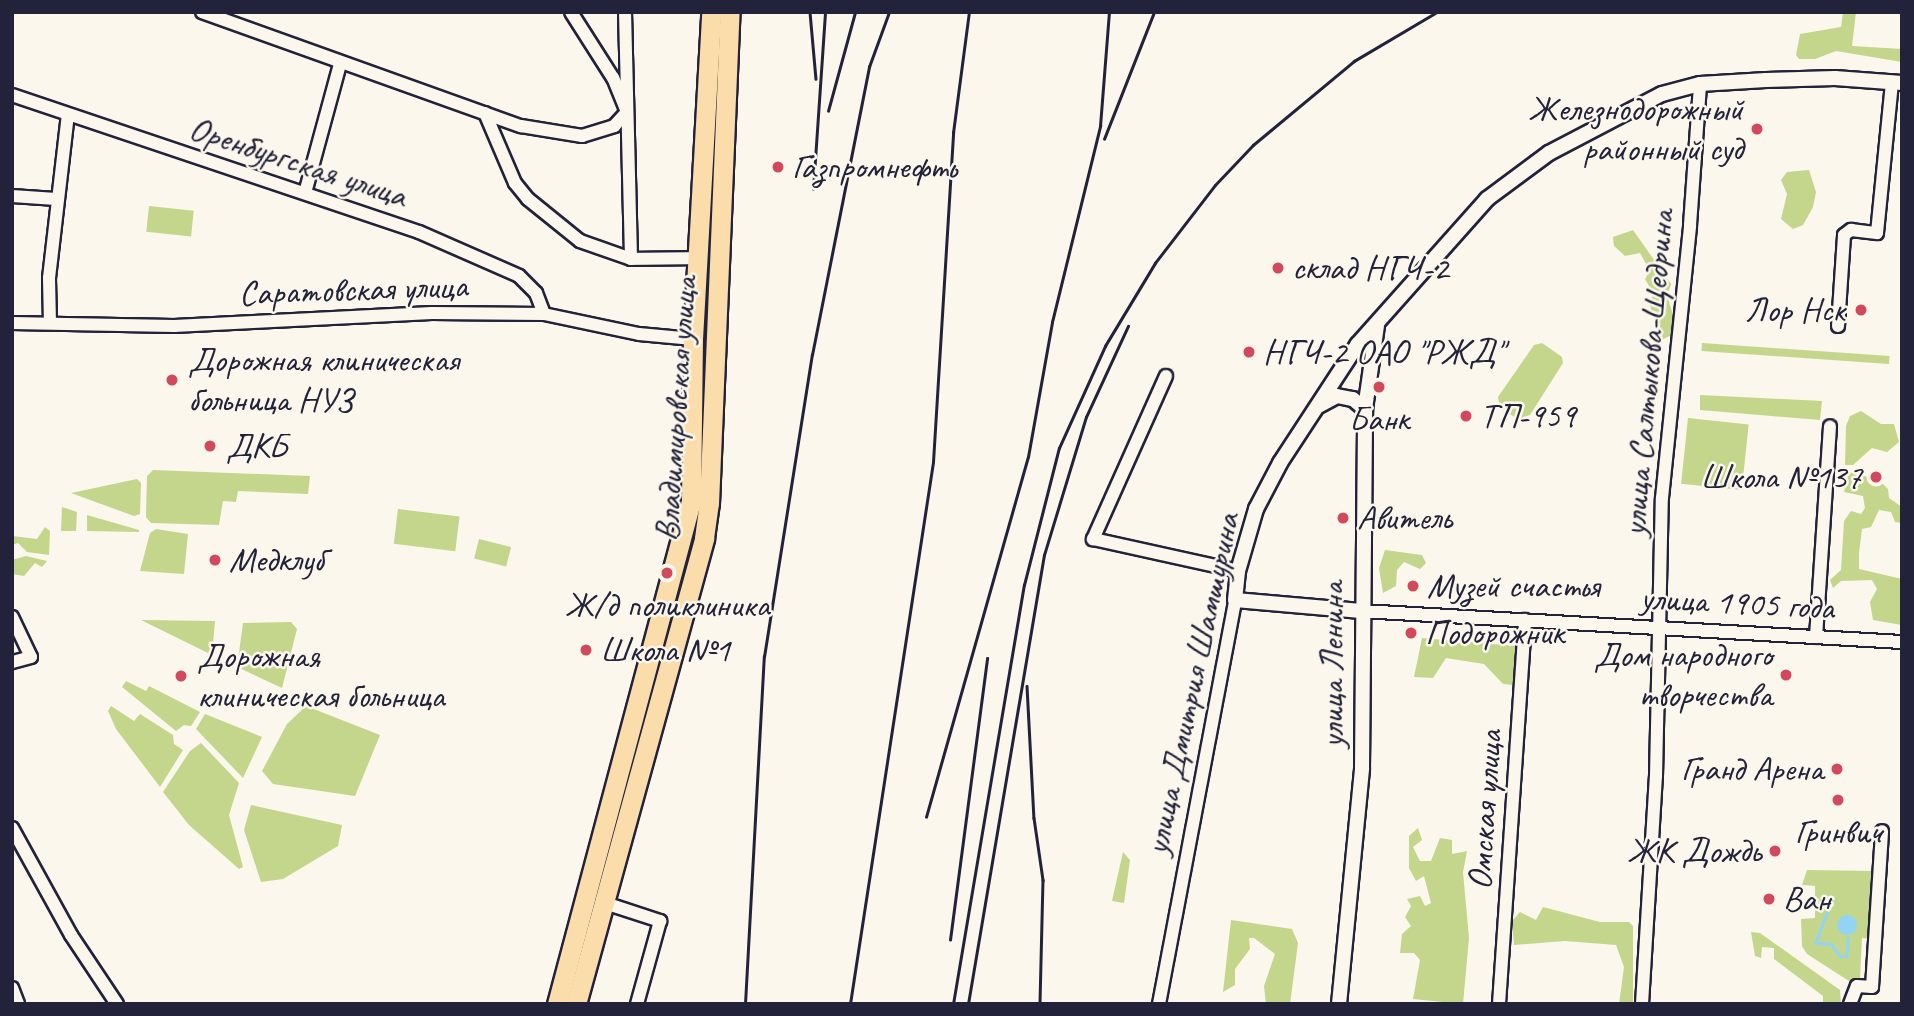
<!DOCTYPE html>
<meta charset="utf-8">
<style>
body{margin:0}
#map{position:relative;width:1914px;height:1016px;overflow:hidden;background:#fbf7ec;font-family:Caveat,sans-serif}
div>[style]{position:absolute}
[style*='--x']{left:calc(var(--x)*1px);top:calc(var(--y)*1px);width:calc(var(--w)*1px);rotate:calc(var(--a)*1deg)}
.green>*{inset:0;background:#c3d68b;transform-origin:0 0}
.water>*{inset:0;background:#91d5f2}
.round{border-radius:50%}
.stream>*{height:2.5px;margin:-1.25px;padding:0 1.25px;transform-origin:1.25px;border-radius:1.25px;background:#91d5f2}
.roads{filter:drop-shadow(2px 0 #22223b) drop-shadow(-2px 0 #22223b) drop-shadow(0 2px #22223b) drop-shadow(0 -2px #22223b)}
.minor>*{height:12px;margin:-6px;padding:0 6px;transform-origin:6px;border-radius:6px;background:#fbf7ec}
.tertiary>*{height:14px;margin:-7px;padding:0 7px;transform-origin:7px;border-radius:7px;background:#fbf7ec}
.primary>*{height:19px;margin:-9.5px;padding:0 9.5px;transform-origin:9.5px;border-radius:9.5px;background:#faddab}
.rail>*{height:2.5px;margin:-1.25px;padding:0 1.25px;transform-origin:1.25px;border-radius:1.25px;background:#22223b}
.dots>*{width:19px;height:19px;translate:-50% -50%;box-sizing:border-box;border:4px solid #fbf7ec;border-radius:50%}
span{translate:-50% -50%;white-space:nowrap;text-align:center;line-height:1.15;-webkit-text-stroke:5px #fbf7ec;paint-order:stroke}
.poi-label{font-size:35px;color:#22223b}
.right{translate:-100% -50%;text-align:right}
.left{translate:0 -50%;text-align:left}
.street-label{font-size:35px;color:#22223b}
.frame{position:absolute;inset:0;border:14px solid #22223b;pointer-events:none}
</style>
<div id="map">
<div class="green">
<div style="clip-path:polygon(1843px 12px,1856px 12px,1852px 46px,1902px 49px,1902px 62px,1836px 51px,1815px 59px,1799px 59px,1796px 55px,1800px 34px,1841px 27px)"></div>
<div style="clip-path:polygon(1809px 170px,1816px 192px,1813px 207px,1803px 225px,1793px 229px,1781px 219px,1787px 194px,1781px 180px,1787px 172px)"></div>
<div style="left:149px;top:206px;width:45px;height:26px;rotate:6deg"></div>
<div style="clip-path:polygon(1633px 230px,1671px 284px,1667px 296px,1677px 327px,1674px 334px,1659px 341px,1650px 305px,1653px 293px,1645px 279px,1650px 271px,1640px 253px,1625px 256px,1614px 246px,1613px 237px)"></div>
<div style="clip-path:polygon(1542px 343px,1562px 357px,1563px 363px,1530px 415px,1518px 419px,1500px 408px,1498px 397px,1534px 345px)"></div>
<div style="left:1702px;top:343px;width:188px;height:8px;rotate:4deg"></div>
<div style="clip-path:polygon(1700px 395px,1822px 401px,1820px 420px,1700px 410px)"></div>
<div style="clip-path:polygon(1861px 411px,1881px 424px,1894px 424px,1899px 442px,1887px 452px,1872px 448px,1853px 465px,1845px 465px,1846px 426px,1850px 416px)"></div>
<div style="left:1688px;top:418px;width:61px;height:66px;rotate:6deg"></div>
<div style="clip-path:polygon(153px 470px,310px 476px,308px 494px,238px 491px,236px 502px,223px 501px,219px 525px,151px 523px,146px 517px,147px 476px)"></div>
<div style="clip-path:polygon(1849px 472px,1879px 480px,1888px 489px,1889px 498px,1902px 507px,1902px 523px,1895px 522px,1891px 512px,1879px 510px,1871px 527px,1862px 529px,1859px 553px,1859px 569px,1902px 579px,1902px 625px,1873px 620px,1870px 602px,1877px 589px,1872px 580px,1841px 581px,1833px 588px,1830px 580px,1841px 570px,1844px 521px,1851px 511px,1861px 514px,1865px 508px,1863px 496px,1844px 492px)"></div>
<div style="clip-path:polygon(137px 479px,141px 483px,140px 514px,134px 516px,71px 493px)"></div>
<div style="clip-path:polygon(62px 507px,77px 512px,76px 531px,61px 531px)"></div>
<div style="left:398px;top:509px;width:62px;height:35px;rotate:7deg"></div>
<div style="clip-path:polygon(87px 515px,139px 530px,139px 532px,87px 531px)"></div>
<div style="clip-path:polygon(45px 527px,50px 531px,49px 555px,27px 552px,18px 543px,12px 545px,12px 536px,37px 539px)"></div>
<div style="clip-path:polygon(156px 529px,188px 534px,184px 574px,140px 571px,150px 533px)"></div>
<div style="left:479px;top:539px;width:33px;height:20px;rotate:14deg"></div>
<div style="clip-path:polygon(1385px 550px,1422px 555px,1426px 563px,1420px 569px,1404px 562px,1397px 570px,1396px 586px,1383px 593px,1379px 568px)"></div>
<div style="clip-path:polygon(26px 556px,47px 561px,42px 567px,35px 563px,24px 576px,12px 574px,12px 560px)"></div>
<div style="clip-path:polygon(141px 620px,215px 621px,212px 655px)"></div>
<div style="clip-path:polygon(291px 622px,297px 629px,282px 688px,237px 667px,243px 623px)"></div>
<div style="clip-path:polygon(1422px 638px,1516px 646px,1513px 685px,1503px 684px,1484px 664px,1446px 658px,1433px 678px,1414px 677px)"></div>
<div style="clip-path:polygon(126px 681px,146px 691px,149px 686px,200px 712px,191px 726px,184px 725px,176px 731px,122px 687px)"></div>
<div style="clip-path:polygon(111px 706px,134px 721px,140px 714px,173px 735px,174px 744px,183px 750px,160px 787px,116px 729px,108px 711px)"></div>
<div style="clip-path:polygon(306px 706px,380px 735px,355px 796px,273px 784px,262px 771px,287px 724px)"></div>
<div style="clip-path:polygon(205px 714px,262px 737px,243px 778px,196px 729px)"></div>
<div style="clip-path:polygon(201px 743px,239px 783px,229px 815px,243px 867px,239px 869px,189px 825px,163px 792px,190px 751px)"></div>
<div style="clip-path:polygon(251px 805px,342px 825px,338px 846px,283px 879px,261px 882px,244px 830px)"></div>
<div style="clip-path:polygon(1418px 828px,1422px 840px,1413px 847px,1420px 861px,1431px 861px,1440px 838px,1452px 840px,1452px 854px,1467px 851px,1463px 872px,1469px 938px,1463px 1004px,1413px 999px,1420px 960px,1414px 953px,1400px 953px,1402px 934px,1411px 926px,1405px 917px,1411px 906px,1407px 899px,1420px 896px,1425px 906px,1431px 903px,1424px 876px,1416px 881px,1409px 868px,1409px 836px)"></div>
<div style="clip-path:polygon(1123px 852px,1130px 860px,1124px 903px,1112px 901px)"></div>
<div style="clip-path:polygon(1807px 870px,1876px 871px,1874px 939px,1862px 938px,1860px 979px,1852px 983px,1807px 954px,1802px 946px,1801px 919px,1815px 918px,1815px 886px,1802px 885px)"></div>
<div style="clip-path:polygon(1543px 907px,1600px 922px,1629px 922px,1633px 926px,1633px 1004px,1619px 1004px,1624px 967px,1616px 945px,1565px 941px,1514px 945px,1512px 921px,1520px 912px,1536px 920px)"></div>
<div style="clip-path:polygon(1231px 920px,1292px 929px,1298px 943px,1290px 1004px,1266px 1004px,1264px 986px,1275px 954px,1254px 938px,1249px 938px,1250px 949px,1235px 969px,1235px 985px,1223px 992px)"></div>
<div style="clip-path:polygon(1751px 932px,1760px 933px,1840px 990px,1841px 1004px,1823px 1004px,1823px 996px,1774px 959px,1774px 948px,1762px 947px,1761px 958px,1755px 956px)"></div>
</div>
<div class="water">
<div class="round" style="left:1837px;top:915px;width:20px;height:20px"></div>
</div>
<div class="stream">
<div style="--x:1832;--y:900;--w:46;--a:110.4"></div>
<div style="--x:1816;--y:943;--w:15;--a:4"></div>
<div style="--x:1831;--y:944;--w:16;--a:52"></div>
<div style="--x:1841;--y:957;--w:5;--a:0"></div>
<div style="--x:1846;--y:957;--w:19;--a:-84"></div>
</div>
<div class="roads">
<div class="minor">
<div style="--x:202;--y:12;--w:339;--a:19.7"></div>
<div style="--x:521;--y:126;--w:62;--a:9.3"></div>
<div style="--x:582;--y:136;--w:34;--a:-17"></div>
<div style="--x:614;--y:126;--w:19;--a:-47"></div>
<div style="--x:627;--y:112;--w:37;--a:-112"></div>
<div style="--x:613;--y:78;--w:78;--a:-122.5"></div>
<div style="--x:625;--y:12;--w:247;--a:88.6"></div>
<div style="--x:631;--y:259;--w:68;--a:-0.8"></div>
<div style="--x:12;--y:95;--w:429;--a:18.6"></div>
<div style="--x:419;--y:232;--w:109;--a:23.7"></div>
<div style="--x:519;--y:276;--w:24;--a:45"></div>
<div style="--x:536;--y:293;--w:22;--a:69"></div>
<div style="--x:485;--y:113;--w:76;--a:66.8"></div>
<div style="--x:515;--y:183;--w:21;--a:51"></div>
<div style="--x:528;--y:199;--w:67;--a:38.9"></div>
<div style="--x:580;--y:241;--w:54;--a:19.4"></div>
<div style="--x:305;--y:193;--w:134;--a:-74.8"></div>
<div style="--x:12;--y:196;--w:44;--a:3.9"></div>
<div style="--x:12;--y:323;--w:162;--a:1.1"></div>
<div style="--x:174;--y:326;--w:258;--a:-2.9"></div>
<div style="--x:432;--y:313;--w:112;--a:0.5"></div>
<div style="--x:544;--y:314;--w:97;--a:11.9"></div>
<div style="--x:639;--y:334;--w:54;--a:5.3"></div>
<div style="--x:50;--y:323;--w:45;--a:-91.3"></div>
<div style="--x:49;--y:278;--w:164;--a:-83.4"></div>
<div style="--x:1838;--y:326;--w:91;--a:-86.2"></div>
<div style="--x:1844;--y:235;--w:9;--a:-36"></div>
<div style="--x:1851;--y:230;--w:26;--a:7"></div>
<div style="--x:1877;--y:233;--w:152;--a:-84.3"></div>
<div style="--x:1166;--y:376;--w:179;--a:114.1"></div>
<div style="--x:1093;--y:539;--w:148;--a:12.4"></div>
<div style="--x:1361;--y:611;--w:542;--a:3.28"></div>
<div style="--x:12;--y:617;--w:44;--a:64.6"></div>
<div style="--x:31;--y:657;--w:20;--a:165"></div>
<div style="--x:1816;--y:637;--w:211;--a:-86.2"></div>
<div style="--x:12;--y:828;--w:122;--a:61.1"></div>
<div style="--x:71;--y:935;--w:83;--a:56.3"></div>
<div style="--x:611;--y:905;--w:52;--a:18.1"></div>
<div style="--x:660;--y:921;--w:86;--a:105.5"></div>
<div style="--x:12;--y:988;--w:17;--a:69"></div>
<div style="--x:1159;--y:1004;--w:411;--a:-79.3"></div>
<div style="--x:1499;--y:1004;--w:385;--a:-86.1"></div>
<div style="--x:1642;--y:1004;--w:228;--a:-86.5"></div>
<div style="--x:1656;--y:776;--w:278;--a:-88.8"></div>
<div style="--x:1662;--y:498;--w:274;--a:-84.1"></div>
<div style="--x:1690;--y:225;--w:141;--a:-85.9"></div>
<div style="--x:1850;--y:1004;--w:19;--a:-69"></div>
<div style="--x:1857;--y:986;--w:15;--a:4"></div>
<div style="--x:1872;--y:987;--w:156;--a:-86.3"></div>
</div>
<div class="tertiary">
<div style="--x:1320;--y:405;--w:19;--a:-28"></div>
<div style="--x:1337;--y:396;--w:16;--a:11"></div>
<div style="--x:1353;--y:399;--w:16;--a:40"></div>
<div style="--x:1361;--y:611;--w:126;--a:-175"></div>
<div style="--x:1235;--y:600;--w:29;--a:-84"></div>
<div style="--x:1238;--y:571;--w:65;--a:-73.8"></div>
<div style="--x:1256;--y:509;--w:52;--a:-62.4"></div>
<div style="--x:1280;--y:463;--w:142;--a:-56.8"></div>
<div style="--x:1358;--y:344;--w:194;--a:-48.3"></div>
<div style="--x:1487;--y:199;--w:77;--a:-36.6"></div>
<div style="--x:1549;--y:153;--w:127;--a:-27.6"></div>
<div style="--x:1662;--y:94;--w:39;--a:-15"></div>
<div style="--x:1700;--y:84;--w:66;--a:-3.5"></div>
<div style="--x:1766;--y:80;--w:69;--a:-1.7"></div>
<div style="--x:1835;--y:78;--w:67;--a:4.3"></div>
<div style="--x:1339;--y:1004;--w:237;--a:-84.4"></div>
<div style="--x:1362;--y:768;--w:359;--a:-89.5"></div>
<div style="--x:1365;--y:409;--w:84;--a:-81.8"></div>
</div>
<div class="primary">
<div style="--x:557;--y:1004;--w:521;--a:-75.08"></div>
<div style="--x:691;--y:501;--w:162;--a:-89.3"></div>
<div style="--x:693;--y:339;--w:327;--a:-86.8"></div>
<div style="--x:576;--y:1004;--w:483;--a:-74.6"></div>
<div style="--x:704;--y:538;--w:35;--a:-82"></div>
<div style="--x:709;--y:503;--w:491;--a:-87.6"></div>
</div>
</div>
<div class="rail">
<div style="--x:810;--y:12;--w:67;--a:84.9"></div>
<div style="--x:828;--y:111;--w:103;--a:-74.7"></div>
<div style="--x:1104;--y:139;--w:136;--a:-68.5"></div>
<div style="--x:813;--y:189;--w:177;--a:-86.1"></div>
<div style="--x:1027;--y:686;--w:132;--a:87"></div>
<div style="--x:1034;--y:818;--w:63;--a:81.7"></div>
<div style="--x:1043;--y:880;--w:124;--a:91.4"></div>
<div style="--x:926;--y:817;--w:374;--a:-74.2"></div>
<div style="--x:1028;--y:457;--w:137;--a:-79.9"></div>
<div style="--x:1052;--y:322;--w:202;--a:-76.2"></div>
<div style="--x:1100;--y:126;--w:114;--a:-85.5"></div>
<div style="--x:950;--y:940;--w:284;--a:-82.5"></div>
<div style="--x:745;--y:1004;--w:348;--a:-86.9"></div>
<div style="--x:764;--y:657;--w:306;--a:-81"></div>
<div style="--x:812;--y:355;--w:294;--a:-78.8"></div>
<div style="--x:869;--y:67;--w:59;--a:-70"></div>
<div style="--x:850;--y:1004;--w:548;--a:-81.29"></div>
<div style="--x:933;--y:462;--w:330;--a:-86.5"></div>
<div style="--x:953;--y:133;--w:122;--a:-82.5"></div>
<div style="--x:953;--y:1004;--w:425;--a:-80.4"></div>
<div style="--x:1024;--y:585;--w:141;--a:-75.7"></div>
<div style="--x:1059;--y:448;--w:112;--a:-65.7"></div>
<div style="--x:1105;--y:346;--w:97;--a:-58.9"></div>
<div style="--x:1155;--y:263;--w:98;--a:-52.4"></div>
<div style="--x:1215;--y:185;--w:55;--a:-46.5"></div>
<div style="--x:1253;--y:145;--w:131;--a:-39.7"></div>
<div style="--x:1354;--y:61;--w:96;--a:-30.6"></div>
<div style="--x:968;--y:1004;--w:455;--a:-80.4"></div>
<div style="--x:1044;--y:555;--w:144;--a:-73.1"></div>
<div style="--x:1086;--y:417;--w:100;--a:-65.2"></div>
</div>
<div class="dots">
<div style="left:1757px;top:129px;background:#d1495b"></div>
<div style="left:778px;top:167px;background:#d1495b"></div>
<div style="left:1278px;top:268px;background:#d1495b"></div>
<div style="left:1861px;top:310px;background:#d1495b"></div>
<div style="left:1249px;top:352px;background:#d1495b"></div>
<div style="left:172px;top:380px;background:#d1495b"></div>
<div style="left:1379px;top:387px;background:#d1495b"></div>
<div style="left:1466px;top:416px;background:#d1495b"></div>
<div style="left:210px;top:446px;background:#d1495b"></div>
<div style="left:1876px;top:477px;background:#d1495b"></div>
<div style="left:1343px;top:518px;background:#d1495b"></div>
<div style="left:215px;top:560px;background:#d1495b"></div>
<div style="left:667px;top:573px;background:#d1495b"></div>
<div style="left:1413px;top:586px;background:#d1495b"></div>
<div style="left:1411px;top:633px;background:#d1495b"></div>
<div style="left:586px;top:650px;background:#d1495b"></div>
<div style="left:1786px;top:675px;background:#d1495b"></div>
<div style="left:181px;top:676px;background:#d1495b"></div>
<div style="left:1837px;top:769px;background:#d1495b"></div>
<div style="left:1838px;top:800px;background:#d1495b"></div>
<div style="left:1775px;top:851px;background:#d1495b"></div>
<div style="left:1769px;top:899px;background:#d1495b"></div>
</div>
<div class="poi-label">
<span class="right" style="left:1743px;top:129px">Железнодорожный<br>районный суд</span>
<span class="left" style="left:792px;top:167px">Газпромнефть</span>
<span class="left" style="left:1292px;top:268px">склад НГЧ-2</span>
<span class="right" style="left:1845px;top:310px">Лор Нск</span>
<span class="left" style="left:1263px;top:352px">НГЧ-2 ОАО "РЖД"</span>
<span class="left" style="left:188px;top:380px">Дорожная клиническая<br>больница НУЗ</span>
<span class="left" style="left:1480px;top:416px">ТП-959</span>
<span style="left:1379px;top:419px">Банк</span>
<span class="left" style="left:226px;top:446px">ДКБ</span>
<span class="right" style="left:1862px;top:477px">Школа №137</span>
<span class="left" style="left:1357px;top:518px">Авитель</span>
<span class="left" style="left:229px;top:560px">Медклуб</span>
<span class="left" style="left:1427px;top:586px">Музей счастья</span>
<span style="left:667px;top:605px">Ж/д поликлиника</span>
<span class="left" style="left:1425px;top:633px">Подорожник</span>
<span class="left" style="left:600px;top:650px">Школа №1</span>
<span class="right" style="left:1772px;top:675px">Дом народного<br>творчества</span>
<span class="left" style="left:197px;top:676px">Дорожная<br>клиническая больница</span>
<span class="right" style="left:1823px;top:769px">Гранд Арена</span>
<span style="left:1838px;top:832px">Гринвич</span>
<span class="right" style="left:1761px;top:851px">ЖК Дождь</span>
<span class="left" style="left:1783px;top:899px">Ван</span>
</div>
<div class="street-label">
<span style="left:298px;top:162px;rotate:18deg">Оренбургская улица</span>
<span style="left:353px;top:290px;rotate:-2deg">Саратовская улица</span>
<span style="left:1648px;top:373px;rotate:-85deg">улица Салтыкова-Щедрина</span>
<span style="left:676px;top:409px;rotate:-86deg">Владимировская улица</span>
<span style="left:1737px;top:603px;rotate:3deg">улица 1905 года</span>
<span style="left:1332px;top:665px;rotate:-90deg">улица Ленина</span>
<span style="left:1192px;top:684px;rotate:-78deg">улица Дмитрия Шамшурина</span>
<span style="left:1485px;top:810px;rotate:-86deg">Омская улица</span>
</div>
<div class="frame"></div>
</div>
